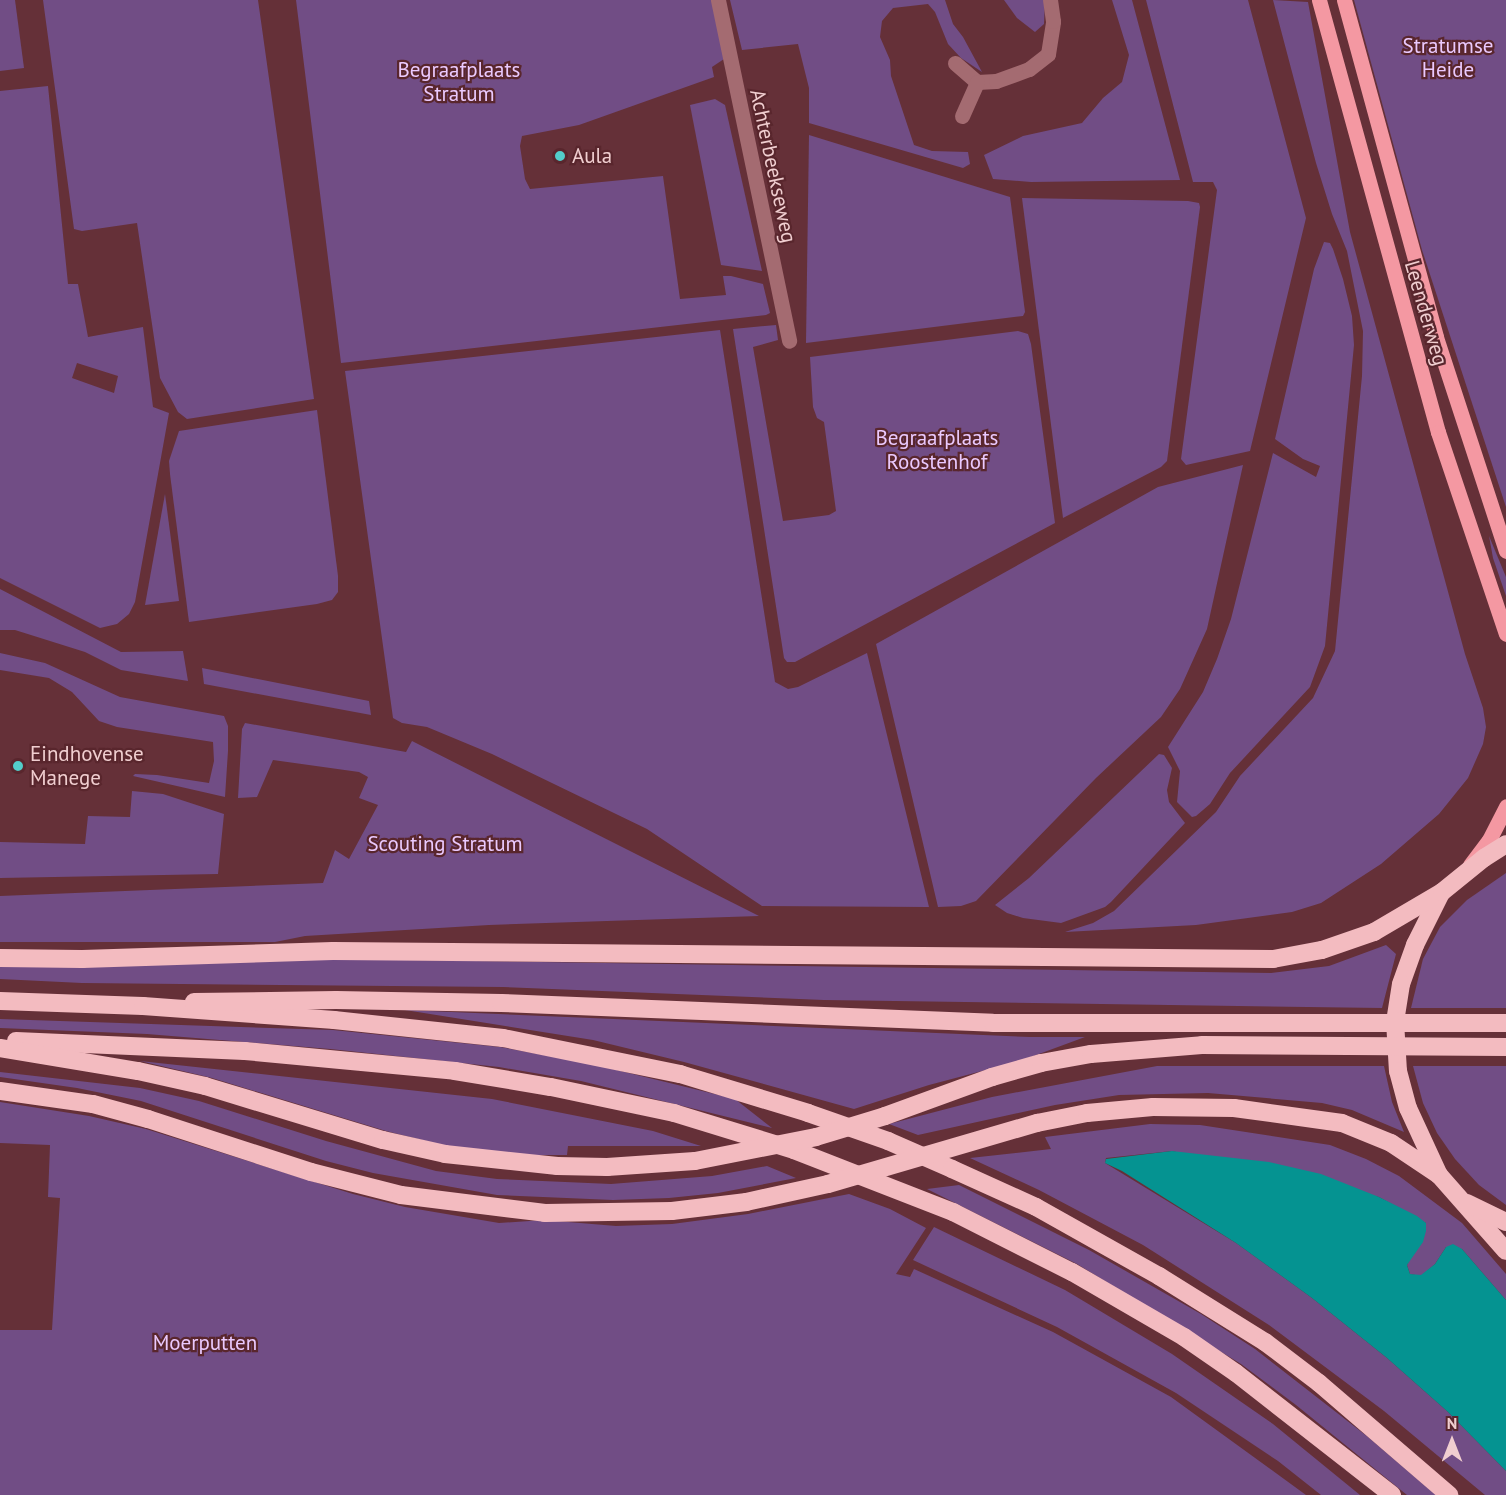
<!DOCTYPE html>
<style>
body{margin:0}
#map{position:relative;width:1506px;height:1495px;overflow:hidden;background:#653038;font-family:"PT Sans",sans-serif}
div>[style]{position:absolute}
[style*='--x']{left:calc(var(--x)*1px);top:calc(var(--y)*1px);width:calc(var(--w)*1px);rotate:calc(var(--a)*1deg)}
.green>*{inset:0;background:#714d85}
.water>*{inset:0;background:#059391}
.minor>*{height:15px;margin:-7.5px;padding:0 7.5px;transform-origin:7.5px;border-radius:7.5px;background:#a46b71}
.major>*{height:15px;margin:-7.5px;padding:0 7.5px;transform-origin:7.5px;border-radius:7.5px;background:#f498a2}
.highway>*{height:18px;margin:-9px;padding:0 9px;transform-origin:9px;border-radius:9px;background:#f3bbc0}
.dots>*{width:16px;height:16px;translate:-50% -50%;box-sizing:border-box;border:3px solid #59262d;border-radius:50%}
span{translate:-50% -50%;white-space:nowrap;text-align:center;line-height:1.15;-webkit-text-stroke:4.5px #59262d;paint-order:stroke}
.park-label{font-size:21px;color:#eac9fe}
.poi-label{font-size:21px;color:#f0ced0}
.left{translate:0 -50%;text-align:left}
.street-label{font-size:21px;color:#f0ced0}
.north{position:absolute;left:1422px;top:1411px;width:60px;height:60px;-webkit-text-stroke:4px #59262d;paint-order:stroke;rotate:0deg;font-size:16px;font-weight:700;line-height:24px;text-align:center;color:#f0ced0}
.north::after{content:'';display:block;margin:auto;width:21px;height:27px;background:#f0ced0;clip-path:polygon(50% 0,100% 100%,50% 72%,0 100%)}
</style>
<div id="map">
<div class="green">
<div style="clip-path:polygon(0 0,15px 0,24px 68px,0 71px)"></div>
<div style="clip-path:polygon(43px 0,258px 0,314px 399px,187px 419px,178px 412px,160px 378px,137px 223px,82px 231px,74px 229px)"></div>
<div style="clip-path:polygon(296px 0,712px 0,724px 59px,712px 67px,714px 77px,579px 125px,522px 136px,520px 146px,525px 179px,530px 189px,663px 176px,680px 299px,726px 295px,723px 276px,731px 276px,763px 284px,770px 313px,766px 315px,341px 363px)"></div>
<div style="clip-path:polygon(730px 0,945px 0,953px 24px,963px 37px,982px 72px,961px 58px,948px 44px,935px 12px,928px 4px,893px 8px,882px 21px,880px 37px,890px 60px,891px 76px,914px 145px,932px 151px,968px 152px,970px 164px,963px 168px,809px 123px,809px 88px,798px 44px,742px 50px)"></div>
<div style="clip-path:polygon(1004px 0,1045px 0,1044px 24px,1035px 32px,1017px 18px)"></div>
<div style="clip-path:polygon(1112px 0,1132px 0,1180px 180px,1031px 182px,993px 179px,984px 155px,1023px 136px,1082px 123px,1103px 98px,1122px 82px,1129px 55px)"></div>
<div style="clip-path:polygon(1146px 0,1248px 0,1306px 218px,1250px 451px,1186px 465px,1181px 459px,1217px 190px,1213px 182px,1193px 182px)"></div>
<div style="clip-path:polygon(1273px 0,1308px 2px,1350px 232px,1465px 654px,1483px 708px,1486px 727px,1483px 744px,1468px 778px,1439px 814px,1381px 864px,1321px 903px,1292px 912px,1196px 925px,1065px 932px,1093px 923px,1114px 911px,1216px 812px,1240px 776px,1313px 698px,1335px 651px,1362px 376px,1363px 331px,1347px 251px,1332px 214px,1316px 163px)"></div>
<div style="clip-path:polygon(1354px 0,1506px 0,1506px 507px,1422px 250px)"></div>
<div style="clip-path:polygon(evenodd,48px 86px,68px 284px,78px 284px,88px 337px,143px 327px,153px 407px,169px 413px,135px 602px,129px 614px,117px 624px,100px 628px,0 578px,0 91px,48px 86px,77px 363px,118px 376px,114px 393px,72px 378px,77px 363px)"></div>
<div style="clip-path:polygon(715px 99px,725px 105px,762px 271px,721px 265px,690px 105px)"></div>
<div style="clip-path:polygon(809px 135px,1010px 197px,1025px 312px,1023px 316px,806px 343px)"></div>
<div style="clip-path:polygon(1022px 198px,1188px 201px,1199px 203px,1200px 207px,1167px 461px,1161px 467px,1063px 518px)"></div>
<div style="clip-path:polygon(1324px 242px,1330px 243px,1333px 249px,1343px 279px,1352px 316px,1354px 345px,1325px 646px,1310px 687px,1230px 773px,1210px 804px,1196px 816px,1192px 817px,1177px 802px,1180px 771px,1168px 747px,1203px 692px,1217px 659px,1231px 619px,1273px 453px,1316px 477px,1320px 466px,1303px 459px,1275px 439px,1314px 269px)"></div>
<div style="clip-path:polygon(776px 325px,778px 340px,753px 347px,783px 521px,829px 515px,836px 511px,824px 422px,817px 418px,813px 407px,810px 357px,1018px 331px,1028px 334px,1031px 344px,1055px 523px,795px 662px,787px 662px,784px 658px,733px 329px)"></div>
<div style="clip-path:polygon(720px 330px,775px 682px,788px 689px,798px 687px,867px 653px,929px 907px,762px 906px,647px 829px,492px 754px,427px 727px,402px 723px,393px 718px,345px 371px)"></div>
<div style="clip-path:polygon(317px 410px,338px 576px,338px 592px,332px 600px,317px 604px,189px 622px,170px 474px,169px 461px,179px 431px)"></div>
<div style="clip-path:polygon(1243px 465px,1207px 629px,1180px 689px,1161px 717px,1096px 778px,976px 901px,961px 906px,938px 907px,876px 644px,1158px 487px)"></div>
<div style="clip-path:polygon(165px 494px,179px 601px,145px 605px)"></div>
<div style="clip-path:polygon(1489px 536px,1506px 577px,1506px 596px,1493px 558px)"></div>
<div style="clip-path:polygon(0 589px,121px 652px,183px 651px,188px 681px,121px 670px,85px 652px,15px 630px,0 630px)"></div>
<div style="clip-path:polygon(0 653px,45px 663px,120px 697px,224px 716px,228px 726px,228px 751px,225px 797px,133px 776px,135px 774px,157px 775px,209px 783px,214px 761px,213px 742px,117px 727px,99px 721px,72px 692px,49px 678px,0 670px)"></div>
<div style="clip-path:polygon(202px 668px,369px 701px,371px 715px,204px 684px)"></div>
<div style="clip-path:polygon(245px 723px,406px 752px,412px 741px,759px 916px,489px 925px,305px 936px,275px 942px,0 942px,0 896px,323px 883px,335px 850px,349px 859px,378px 805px,359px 798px,368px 777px,359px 772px,273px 760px,257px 797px,238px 798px,242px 729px)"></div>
<div style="clip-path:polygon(1159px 754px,1164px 755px,1172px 768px,1167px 790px,1169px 802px,1185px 823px,1111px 902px,1105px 907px,1061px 923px,1023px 918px,1007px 913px,995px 905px,1029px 878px)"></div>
<div style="clip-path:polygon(132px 791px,163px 794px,224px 814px,218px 874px,0 878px,0 842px,85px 844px,88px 816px,130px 817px)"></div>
<div style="clip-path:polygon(1506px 873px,1506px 1008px,1411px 1008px,1423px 959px,1440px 927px,1467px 900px)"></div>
<div style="clip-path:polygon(1386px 945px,1396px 954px,1382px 1008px,824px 1000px,503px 987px,82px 983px,0 979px,0 966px,335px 959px,1271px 973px,1329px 966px)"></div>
<div style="clip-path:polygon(405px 1010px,1030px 1037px,1085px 1037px,1020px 1061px,929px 1085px,854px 1109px,684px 1062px,593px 1040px)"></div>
<div style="clip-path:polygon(0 1019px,333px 1030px,500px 1047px,592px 1064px,735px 1099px,772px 1128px,581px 1081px,499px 1067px,330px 1049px,147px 1034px,0 1028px)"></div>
<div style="clip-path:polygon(140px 1061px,492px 1099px,653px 1131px,701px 1146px,568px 1146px,567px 1155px,501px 1155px,446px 1146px,386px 1131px,212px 1078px)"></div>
<div style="clip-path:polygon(1157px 1066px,1384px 1066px,1392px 1102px,1404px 1132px,1352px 1110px,1322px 1103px,1208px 1093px,1119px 1095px,1055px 1105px,918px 1135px,889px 1124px,992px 1097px)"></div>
<div style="clip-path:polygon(1413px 1066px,1506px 1066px,1506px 1205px,1479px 1185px,1455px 1159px,1437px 1133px,1423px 1103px)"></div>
<div style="clip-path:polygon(0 1072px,140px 1088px,199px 1101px,326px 1141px,436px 1171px,497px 1179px,611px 1184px,712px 1176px,767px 1166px,796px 1178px,718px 1193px,669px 1198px,613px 1200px,497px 1195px,373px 1173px,326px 1161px,141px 1101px,77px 1088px,0 1077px)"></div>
<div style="clip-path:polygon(0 1102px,89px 1116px,146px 1129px,353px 1194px,405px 1207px,499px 1223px,544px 1220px,616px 1226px,672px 1224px,748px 1214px,849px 1194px,890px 1209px,926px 1228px,896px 1274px,910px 1277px,914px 1269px,1053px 1332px,1171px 1397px,1306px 1495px,0 1495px,0 1330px,52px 1330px,60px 1198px,48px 1197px,50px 1145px,0 1143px)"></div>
<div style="clip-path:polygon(1150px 1124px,1200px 1125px,1330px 1145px,1366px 1159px,1399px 1176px,1462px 1223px,1506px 1274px,1506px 1300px,1462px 1249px,1446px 1247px,1435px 1264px,1421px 1276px,1410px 1274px,1407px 1265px,1426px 1223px,1379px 1197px,1172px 1151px,1106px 1158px,1105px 1163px,1236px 1243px,1312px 1298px,1387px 1358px,1448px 1412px,1506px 1471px,1506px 1495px,1485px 1495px,1384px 1411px,1269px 1325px,1143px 1245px,1039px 1190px,970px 1158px,1051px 1149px,1045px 1137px)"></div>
<div style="clip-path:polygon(959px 1185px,1089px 1250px,1201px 1314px,1255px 1349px,1368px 1437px,1436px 1495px,1407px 1495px,1296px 1405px,1241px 1364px,1077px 1264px,927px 1189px)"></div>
<div style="clip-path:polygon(934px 1227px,1065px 1290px,1172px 1354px,1273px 1424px,1360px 1495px,1321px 1495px,1278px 1461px,1176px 1393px,1057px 1327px,913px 1260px)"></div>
</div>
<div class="water">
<div style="clip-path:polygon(1172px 1151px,1269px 1162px,1321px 1174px,1379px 1197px,1417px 1216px,1426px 1223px,1426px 1231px,1423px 1242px,1407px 1265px,1410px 1274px,1421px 1275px,1435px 1264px,1446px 1247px,1453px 1244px,1462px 1249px,1506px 1300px,1506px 1471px,1448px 1412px,1387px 1358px,1312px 1298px,1236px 1243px,1122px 1171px,1105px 1163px,1106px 1159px)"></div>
</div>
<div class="minor">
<div style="--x:718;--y:0;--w:348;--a:78.2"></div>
<div style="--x:955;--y:63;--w:29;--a:41"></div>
<div style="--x:977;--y:82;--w:19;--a:-3"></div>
<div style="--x:996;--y:81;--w:35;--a:-20"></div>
<div style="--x:1029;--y:69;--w:24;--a:-38"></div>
<div style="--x:1048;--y:54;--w:33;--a:-81"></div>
<div style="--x:1053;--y:21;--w:21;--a:-98"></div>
<div style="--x:962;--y:116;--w:37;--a:-66"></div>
</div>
<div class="major">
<div style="--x:1319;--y:0;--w:448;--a:74.6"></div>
<div style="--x:1438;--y:432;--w:213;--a:71.4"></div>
<div style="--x:1344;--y:0;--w:349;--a:74.7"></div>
<div style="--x:1436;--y:337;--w:225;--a:71.9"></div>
<div style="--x:1470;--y:865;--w:31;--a:-53"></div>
<div style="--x:1489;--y:840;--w:38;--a:-63"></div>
</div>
<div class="highway">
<div style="--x:1441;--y:893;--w:58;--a:116.6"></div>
<div style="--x:1415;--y:945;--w:41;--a:109.7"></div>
<div style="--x:1401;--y:984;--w:37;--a:99"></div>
<div style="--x:1395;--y:1021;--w:50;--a:86.6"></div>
<div style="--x:1398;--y:1071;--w:38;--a:75"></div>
<div style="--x:1408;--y:1108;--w:74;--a:65.2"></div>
<div style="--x:1439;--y:1175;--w:101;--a:48.6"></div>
<div style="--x:0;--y:958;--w:82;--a:0.7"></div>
<div style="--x:82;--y:959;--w:251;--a:-1.8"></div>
<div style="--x:333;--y:951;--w:940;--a:0.49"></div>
<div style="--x:1273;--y:959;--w:50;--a:-10.4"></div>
<div style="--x:1322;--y:950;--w:55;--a:-19.1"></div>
<div style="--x:1374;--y:932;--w:79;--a:-30.5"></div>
<div style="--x:1442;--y:892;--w:54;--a:-39"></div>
<div style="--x:1484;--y:858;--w:26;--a:-32"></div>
<div style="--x:0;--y:1001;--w:143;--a:2"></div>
<div style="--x:143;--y:1006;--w:192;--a:4.2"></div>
<div style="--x:334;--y:1020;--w:170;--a:6.1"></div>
<div style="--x:503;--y:1038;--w:181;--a:11.5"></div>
<div style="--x:680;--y:1074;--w:134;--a:16.9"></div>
<div style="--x:808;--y:1113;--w:85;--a:19.3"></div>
<div style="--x:888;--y:1141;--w:70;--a:23.6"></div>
<div style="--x:952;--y:1169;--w:92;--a:24.3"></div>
<div style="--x:1036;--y:1207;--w:141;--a:29.3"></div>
<div style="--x:1159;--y:1276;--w:125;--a:31.9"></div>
<div style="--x:1265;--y:1342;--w:68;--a:37.2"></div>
<div style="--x:1319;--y:1383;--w:172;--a:40.7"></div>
<div style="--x:194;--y:1002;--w:142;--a:-0.8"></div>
<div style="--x:336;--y:1000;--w:165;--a:1"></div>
<div style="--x:501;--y:1003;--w:492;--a:2.3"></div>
<div style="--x:993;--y:1023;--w:513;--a:0"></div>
<div style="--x:16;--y:1041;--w:229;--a:2.5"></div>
<div style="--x:245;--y:1051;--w:211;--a:5.4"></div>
<div style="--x:455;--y:1071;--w:97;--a:9.5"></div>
<div style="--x:551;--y:1087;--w:126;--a:11.9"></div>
<div style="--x:674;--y:1113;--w:126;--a:17.1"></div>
<div style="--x:794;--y:1150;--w:171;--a:21.3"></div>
<div style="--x:953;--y:1212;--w:133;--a:26.8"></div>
<div style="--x:1072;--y:1272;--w:129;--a:30.1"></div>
<div style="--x:1184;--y:1337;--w:63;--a:34.7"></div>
<div style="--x:1236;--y:1373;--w:198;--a:38"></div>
<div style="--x:0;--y:1048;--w:140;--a:9.5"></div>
<div style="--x:138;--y:1071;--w:69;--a:12.6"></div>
<div style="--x:205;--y:1086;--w:186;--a:16.9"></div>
<div style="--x:383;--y:1140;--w:64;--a:12.7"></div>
<div style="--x:445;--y:1154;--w:113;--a:6.1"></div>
<div style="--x:557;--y:1166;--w:50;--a:1.1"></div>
<div style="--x:607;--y:1167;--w:88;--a:-3.9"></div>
<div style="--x:695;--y:1161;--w:123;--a:-11.2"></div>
<div style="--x:816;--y:1137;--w:72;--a:-16.9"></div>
<div style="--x:885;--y:1116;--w:114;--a:-20"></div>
<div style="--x:992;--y:1077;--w:51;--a:-15.9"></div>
<div style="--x:1041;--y:1063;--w:51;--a:-10.2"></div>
<div style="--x:1091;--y:1054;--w:111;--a:-4.6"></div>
<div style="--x:1202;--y:1045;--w:304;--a:0.4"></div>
<div style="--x:0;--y:1091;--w:94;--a:8"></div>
<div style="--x:93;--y:1104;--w:57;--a:15.3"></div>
<div style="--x:148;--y:1119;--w:171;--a:18"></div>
<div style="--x:311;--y:1172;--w:93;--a:14.3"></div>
<div style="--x:401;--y:1195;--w:145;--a:7.1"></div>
<div style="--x:545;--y:1213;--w:127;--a:-0.9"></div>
<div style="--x:672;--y:1211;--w:75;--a:-6.9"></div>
<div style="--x:746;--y:1202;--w:84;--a:-12.4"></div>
<div style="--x:828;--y:1184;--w:218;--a:-16.3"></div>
<div style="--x:1037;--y:1123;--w:51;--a:-11.3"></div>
<div style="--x:1087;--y:1113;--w:66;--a:-5.2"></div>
<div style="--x:1153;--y:1107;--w:81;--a:0.7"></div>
<div style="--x:1234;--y:1108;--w:109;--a:7.9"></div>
<div style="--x:1342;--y:1123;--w:53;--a:22.2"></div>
<div style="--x:1391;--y:1143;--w:58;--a:33.7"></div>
<div style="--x:1467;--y:1203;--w:43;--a:26"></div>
</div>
<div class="dots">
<div style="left:560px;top:156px;background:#53cdca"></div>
<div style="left:18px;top:766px;background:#53cdca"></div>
</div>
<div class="park-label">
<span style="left:1448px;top:58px">Stratumse<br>Heide</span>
<span style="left:459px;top:82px">Begraafplaats<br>Stratum</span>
<span style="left:937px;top:450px">Begraafplaats<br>Roostenhof</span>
<span style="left:445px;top:844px">Scouting Stratum</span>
<span style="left:205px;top:1343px">Moerputten</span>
</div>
<div class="poi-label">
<span class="left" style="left:572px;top:156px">Aula</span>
<span class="left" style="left:30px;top:766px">Eindhovense<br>Manege</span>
</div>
<div class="street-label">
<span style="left:773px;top:166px;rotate:78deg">Achterbeekseweg</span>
<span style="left:1426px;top:313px;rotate:74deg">Leenderweg</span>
</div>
<div class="north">N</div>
</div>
